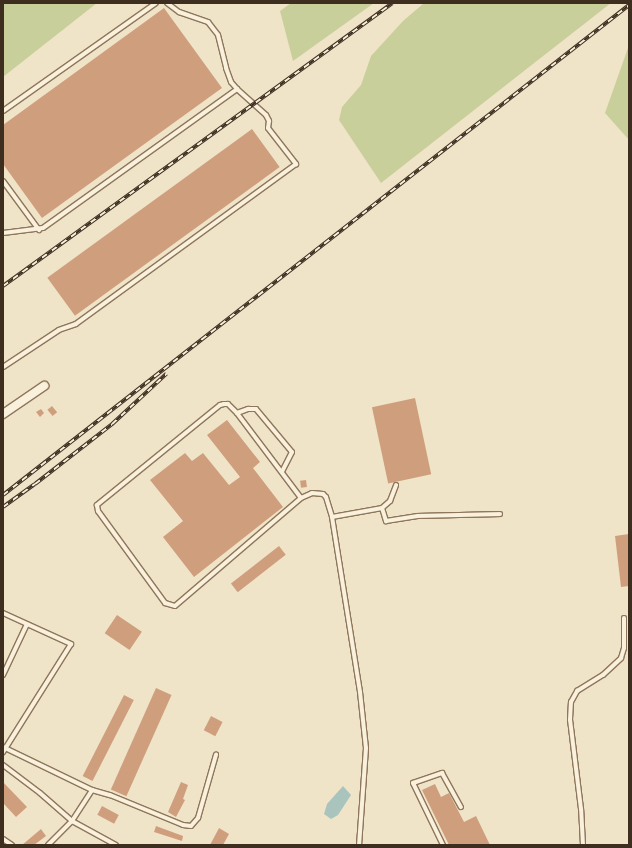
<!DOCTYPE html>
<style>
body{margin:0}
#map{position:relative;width:632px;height:848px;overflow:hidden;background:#f0e4c8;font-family:"PT Serif",serif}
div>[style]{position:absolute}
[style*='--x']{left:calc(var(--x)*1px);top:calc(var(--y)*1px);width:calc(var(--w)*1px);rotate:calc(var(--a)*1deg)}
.green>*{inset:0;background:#c9cf9b}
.water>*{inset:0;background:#a9c4bc}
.building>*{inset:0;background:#cf9f7d;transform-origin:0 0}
.roads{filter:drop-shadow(1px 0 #8d765c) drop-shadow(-1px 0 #8d765c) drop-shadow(0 1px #8d765c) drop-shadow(0 -1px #8d765c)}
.lane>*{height:4px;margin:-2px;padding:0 2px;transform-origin:2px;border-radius:2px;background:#faf1dc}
.street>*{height:8px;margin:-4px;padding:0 4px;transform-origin:4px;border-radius:4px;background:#faf1dc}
.rail>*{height:3.5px;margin-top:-1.75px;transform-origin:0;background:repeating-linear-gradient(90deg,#f7eed8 0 6px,#3d2e20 0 12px);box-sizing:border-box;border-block:1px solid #3d2e20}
span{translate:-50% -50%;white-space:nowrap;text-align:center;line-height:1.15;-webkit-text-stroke:4px #f7eed8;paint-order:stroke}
.frame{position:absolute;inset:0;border:4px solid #3d2e20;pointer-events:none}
</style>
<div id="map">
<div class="green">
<div style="clip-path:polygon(3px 3px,97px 3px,3px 77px)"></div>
<div style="clip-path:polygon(291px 3px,374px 3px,293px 61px,280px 11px)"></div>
<div style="clip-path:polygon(424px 3px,611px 3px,381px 183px,339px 120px,342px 107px,361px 85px,371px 56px,403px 21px)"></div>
<div style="clip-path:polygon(629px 45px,629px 140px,605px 113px)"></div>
</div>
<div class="water">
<div style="clip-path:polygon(343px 786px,351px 795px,338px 815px,331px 819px,324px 814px,327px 804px)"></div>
</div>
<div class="building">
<div style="clip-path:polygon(164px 8px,222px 88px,42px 218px,3px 164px,3px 125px)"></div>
<div style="left:252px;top:129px;width:47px;height:253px;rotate:54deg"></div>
<div style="left:415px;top:398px;width:78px;height:44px;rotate:78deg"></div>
<div style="left:52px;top:406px;width:8px;height:6px;rotate:50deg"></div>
<div style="clip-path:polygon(41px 409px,44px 413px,40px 417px,36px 412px)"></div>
<div style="clip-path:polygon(227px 420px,260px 462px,253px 468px,283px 507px,194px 577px,163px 537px,183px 521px,150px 480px,185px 453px,192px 461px,203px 453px,229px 485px,240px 477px,207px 435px)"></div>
<div style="left:306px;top:480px;width:7px;height:6px;rotate:82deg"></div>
<div style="clip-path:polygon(629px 534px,629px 586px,621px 587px,615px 536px)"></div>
<div style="left:279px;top:546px;width:11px;height:61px;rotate:52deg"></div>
<div style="left:117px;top:615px;width:30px;height:22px;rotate:34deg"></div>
<div style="left:156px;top:688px;width:17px;height:111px;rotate:24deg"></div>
<div style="left:124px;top:695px;width:11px;height:91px;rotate:27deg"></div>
<div style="left:211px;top:716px;width:13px;height:16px;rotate:27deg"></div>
<div style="clip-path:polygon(3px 782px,27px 807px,16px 817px,3px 803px)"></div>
<div style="clip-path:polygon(181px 782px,188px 785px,183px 799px,185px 800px,176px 817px,168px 812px)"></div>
<div style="clip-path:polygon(435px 784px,441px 797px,449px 793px,464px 822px,476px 816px,490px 845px,449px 845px,422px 790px)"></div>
<div style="left:102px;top:806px;width:19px;height:10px;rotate:28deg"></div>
<div style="clip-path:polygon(156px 826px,183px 836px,182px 841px,154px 832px)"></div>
<div style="clip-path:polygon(219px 828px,229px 834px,223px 845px,210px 845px)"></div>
<div style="clip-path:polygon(41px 829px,46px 836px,34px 845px,22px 845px)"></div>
</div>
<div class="roads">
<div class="lane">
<div style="--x:167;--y:3;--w:15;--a:37"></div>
<div style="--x:179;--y:12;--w:31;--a:19"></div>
<div style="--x:208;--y:22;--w:16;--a:52"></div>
<div style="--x:218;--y:35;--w:34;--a:76"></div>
<div style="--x:226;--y:68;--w:15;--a:70"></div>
<div style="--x:231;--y:82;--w:9;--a:49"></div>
<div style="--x:3;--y:111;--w:187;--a:-35.2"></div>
<div style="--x:3;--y:181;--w:61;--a:53.7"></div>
<div style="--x:3;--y:233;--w:40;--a:-7.1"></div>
<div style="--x:43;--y:228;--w:239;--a:-35.6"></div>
<div style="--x:237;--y:89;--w:39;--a:42"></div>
<div style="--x:266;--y:115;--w:7;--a:63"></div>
<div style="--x:269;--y:121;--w:7;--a:98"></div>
<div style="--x:268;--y:128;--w:46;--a:52.1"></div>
<div style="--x:296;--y:164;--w:272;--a:144"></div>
<div style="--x:76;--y:324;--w:18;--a:161"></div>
<div style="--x:59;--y:330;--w:67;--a:146.5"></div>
<div style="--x:237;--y:413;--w:12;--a:-20"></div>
<div style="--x:248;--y:409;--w:8;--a:0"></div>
<div style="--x:256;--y:409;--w:56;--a:50.1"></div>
<div style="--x:292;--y:452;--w:22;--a:117"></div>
<div style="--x:301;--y:498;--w:106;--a:-127"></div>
<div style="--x:237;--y:413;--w:13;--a:-135"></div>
<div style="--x:228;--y:404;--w:4;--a:180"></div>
<div style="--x:224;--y:404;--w:4;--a:166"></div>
<div style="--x:220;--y:405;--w:159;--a:140.9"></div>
<div style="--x:97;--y:505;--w:6;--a:81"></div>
<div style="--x:98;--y:511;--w:114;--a:53.9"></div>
<div style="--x:165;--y:603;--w:10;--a:17"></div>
<div style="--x:175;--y:606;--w:166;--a:-40.6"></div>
<div style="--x:301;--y:498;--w:12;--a:-24"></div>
<div style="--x:312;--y:493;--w:11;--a:5"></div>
<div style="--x:323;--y:494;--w:4;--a:45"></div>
<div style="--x:326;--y:497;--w:21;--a:73"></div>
<div style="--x:332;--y:517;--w:177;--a:80.9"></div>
<div style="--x:360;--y:692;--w:56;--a:83.9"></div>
<div style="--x:366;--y:748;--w:97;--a:94.1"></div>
<div style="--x:382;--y:508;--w:11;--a:-41"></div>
<div style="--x:390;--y:501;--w:17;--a:-69"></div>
<div style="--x:332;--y:517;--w:51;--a:-10.2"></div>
<div style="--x:382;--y:508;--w:14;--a:73"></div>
<div style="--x:386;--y:521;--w:32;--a:-9"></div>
<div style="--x:418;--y:516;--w:82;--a:-1.4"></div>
<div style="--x:3;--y:613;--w:75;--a:24.5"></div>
<div style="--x:71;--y:644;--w:128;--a:122.2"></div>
<div style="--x:3;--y:675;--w:56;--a:-64.8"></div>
<div style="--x:3;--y:747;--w:99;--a:25.8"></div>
<div style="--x:3;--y:765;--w:46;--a:37.1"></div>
<div style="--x:40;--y:793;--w:43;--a:41.2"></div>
<div style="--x:72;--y:821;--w:50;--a:28.6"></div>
<div style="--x:3;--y:839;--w:11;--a:34"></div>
<div style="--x:48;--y:845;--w:34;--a:-45"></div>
<div style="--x:72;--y:821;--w:37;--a:-57"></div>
<div style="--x:92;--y:790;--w:19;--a:16"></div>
<div style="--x:110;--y:795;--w:79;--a:22.3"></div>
<div style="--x:183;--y:825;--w:8;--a:7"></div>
<div style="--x:191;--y:826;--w:11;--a:-49"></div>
<div style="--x:198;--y:818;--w:66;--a:-74.1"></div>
<div style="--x:443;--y:845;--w:69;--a:-115.8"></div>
<div style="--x:413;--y:783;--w:31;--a:-19"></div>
<div style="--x:442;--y:773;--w:39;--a:61"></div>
<div style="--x:583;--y:845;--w:36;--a:-93"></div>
<div style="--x:581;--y:809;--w:90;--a:-97"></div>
<div style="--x:570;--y:720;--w:18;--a:-87"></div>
<div style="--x:571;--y:702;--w:13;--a:-61"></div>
<div style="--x:577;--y:691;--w:31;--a:-32"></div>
<div style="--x:603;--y:675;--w:25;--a:-43"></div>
<div style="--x:621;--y:658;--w:10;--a:-73"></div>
<div style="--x:624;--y:648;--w:30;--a:-90"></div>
</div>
<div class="street">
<div style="--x:3;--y:414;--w:50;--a:-34.3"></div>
</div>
</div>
<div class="rail">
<div style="--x:3;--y:286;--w:481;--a:-36"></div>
<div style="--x:3;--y:495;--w:795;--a:-38.05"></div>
<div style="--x:3;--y:507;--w:39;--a:-36"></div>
<div style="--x:35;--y:484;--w:98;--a:-37.9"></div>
<div style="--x:112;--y:424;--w:74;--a:-42.8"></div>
</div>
<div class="frame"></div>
</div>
